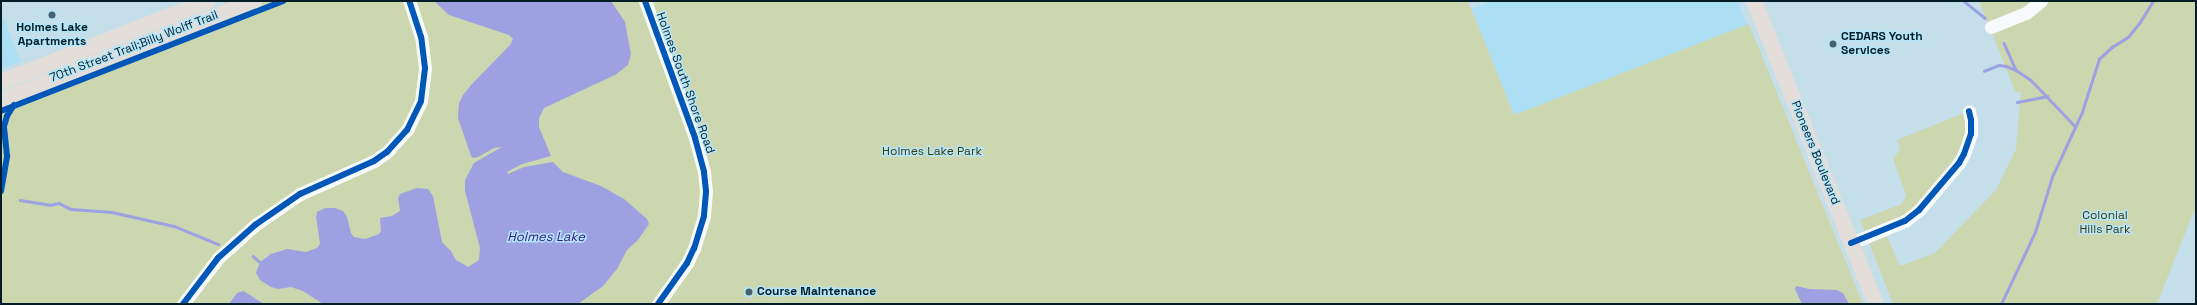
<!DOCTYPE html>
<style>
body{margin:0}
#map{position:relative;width:2197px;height:305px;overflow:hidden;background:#c4dfea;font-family:"Space Grotesk",sans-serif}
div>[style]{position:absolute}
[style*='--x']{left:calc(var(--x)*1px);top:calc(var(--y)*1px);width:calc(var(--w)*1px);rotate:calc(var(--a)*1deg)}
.built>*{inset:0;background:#acdff4}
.green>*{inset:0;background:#ccd6af}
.water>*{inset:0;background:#9da1e2}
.stream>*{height:2.5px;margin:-1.25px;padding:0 1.25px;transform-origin:1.25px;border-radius:1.25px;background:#9da1e2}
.minor>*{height:13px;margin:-6.5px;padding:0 6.5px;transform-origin:6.5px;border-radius:6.5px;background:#f6fafc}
.major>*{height:16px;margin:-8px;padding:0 8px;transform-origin:8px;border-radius:8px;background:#e3deda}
.cycleway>*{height:6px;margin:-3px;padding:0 3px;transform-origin:3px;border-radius:3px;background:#0057b8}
.dots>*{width:11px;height:11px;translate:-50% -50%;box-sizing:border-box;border:2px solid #b5e5f9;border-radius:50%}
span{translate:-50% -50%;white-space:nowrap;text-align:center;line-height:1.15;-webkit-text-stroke:3px #b5e5f9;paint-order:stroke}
.poi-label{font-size:12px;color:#051d27;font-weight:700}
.left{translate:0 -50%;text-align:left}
.street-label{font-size:12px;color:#051d27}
.park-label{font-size:12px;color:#3d3a0b}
.water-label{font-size:13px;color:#351b83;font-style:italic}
.frame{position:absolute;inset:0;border:2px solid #051d27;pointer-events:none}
</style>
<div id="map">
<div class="built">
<div style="clip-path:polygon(1492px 1px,1738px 1px,1747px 25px,1514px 115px,1471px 9px)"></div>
<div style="clip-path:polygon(1px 12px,21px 62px,1px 69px)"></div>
</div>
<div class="green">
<div style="clip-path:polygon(224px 1px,1468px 1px,1514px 115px,1749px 24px,1863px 304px,1px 304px,1px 114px,232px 24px)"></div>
<div style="clip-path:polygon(1979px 1px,2196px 1px,2196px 206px,2157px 304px,1893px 304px,1860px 220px,1902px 204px,1906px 195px,1893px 159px,1900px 149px,1897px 140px,1969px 111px,1971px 134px,1919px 210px,1884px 229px,1900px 266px,1935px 253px,1996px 190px,2016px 149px,2021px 91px,2016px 93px)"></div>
</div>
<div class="water">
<div style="clip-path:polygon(434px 1px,611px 1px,625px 22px,631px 54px,628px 65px,615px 75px,544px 108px,539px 118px,539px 127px,551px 156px,522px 164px,507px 172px,508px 174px,524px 167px,553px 162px,563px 172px,601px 186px,624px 199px,647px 219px,649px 224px,638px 240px,627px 250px,617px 269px,603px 286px,578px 304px,323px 304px,303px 291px,291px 287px,278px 289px,271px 287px,260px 280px,256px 273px,260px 262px,271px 254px,287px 249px,306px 252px,317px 248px,320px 244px,316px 217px,317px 212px,325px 208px,335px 208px,343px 211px,347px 217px,351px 233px,354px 237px,365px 239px,379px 234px,381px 231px,380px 218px,392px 216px,400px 211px,398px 198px,400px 194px,417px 188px,428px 189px,433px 196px,442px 242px,451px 251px,456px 260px,468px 267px,479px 260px,480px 248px,465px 191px,465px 180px,474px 163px,502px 147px,494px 148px,478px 157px,473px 158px,471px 156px,458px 118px,459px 103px,463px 95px,472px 84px,510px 45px,513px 39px,509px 35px,449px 15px)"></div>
<div style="clip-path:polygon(1796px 286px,1809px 289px,1837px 290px,1843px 293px,1849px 304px,1802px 304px,1795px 289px)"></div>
<div style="clip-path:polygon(243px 291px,245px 292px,264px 304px,229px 304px,237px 293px)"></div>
</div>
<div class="stream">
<div style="--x:1964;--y:1;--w:27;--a:39"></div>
<div style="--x:2004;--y:43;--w:30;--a:66"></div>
<div style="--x:1984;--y:71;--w:16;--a:-22"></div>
<div style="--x:1999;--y:65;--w:7;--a:8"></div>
<div style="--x:2006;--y:66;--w:11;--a:22"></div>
<div style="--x:2016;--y:70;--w:18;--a:34"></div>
<div style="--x:2031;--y:80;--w:64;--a:46.3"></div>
<div style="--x:2017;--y:102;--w:31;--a:-11"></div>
<div style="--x:20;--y:200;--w:30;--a:9"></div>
<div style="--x:50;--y:205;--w:9;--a:-13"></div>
<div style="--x:59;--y:203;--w:13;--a:27"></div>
<div style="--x:71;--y:209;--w:41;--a:4.2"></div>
<div style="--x:112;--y:212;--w:64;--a:12.7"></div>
<div style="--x:174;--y:226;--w:48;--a:22.2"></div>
<div style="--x:253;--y:256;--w:9;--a:41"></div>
<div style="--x:2001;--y:304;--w:80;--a:-64.7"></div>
<div style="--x:2035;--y:232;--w:58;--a:-72.8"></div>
<div style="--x:2052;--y:177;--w:72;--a:-65.2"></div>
<div style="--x:2082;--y:112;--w:56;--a:-72.2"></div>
<div style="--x:2099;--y:59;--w:18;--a:-43"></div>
<div style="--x:2112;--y:47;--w:19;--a:-32"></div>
<div style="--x:2128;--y:37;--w:19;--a:-51"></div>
<div style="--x:2140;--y:22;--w:25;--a:-58"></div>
</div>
<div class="minor">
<div style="--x:645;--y:1;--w:146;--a:69.9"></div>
<div style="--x:695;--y:138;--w:35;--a:75"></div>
<div style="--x:704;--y:172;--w:20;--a:84"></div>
<div style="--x:706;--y:192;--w:24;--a:95"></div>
<div style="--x:704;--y:216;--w:34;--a:107"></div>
<div style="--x:694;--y:248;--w:17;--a:115"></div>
<div style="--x:687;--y:263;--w:50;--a:125.3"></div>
<div style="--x:1991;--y:27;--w:38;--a:-22"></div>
<div style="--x:2026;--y:13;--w:19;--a:-39"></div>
<div style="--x:1851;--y:243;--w:58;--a:-22.2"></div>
<div style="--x:1905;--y:221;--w:18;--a:-38"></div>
<div style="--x:1919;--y:210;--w:62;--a:-49.6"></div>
<div style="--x:1959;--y:163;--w:10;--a:-61"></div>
<div style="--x:1964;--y:154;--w:21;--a:-71"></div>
<div style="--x:1971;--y:134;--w:14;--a:-90"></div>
<div style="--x:1971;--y:120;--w:9;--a:-103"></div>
<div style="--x:183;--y:304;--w:58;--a:-52.7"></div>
<div style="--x:218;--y:258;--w:50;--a:-41.7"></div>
<div style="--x:255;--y:225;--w:55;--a:-34.6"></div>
<div style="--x:300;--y:194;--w:81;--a:-24"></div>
<div style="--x:374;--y:161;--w:16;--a:-35"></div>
<div style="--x:387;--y:152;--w:30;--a:-48"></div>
<div style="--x:407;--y:130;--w:32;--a:-64"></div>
<div style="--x:421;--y:101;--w:33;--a:-83"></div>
<div style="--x:425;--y:68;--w:31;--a:-97"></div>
<div style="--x:421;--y:37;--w:38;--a:-108"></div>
</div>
<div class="major">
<div style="--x:1754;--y:1;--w:327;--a:68.1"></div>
<div style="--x:1;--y:82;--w:222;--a:-21.4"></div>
<div style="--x:1;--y:100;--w:272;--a:-21.4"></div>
</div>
<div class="cycleway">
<div style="--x:645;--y:1;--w:146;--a:69.9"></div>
<div style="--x:695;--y:138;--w:35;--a:75"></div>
<div style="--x:704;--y:172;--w:20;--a:84"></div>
<div style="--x:706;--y:192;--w:24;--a:95"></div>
<div style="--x:704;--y:216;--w:34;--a:107"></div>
<div style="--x:694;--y:248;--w:17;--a:115"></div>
<div style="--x:687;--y:263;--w:50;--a:125.3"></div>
<div style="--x:1;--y:111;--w:303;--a:-21.3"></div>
<div style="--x:1;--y:191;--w:36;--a:-80"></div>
<div style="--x:7;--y:156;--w:30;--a:-96"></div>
<div style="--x:4;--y:126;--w:10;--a:-73"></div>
<div style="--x:7;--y:116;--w:13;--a:-58"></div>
<div style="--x:1851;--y:243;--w:58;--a:-22.2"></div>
<div style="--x:1905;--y:221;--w:18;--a:-38"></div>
<div style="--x:1919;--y:210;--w:62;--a:-49.6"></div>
<div style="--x:1959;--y:163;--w:10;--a:-61"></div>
<div style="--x:1964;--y:154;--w:21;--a:-71"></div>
<div style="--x:1971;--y:134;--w:14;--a:-90"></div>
<div style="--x:1971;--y:120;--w:9;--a:-103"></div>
<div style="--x:183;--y:304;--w:58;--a:-52.7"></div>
<div style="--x:218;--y:258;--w:50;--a:-41.7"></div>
<div style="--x:255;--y:225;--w:55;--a:-34.6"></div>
<div style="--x:300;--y:194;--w:81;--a:-24"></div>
<div style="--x:374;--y:161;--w:16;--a:-35"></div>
<div style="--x:387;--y:152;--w:30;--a:-48"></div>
<div style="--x:407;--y:130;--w:32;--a:-64"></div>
<div style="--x:421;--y:101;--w:33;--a:-83"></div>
<div style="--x:425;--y:68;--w:31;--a:-97"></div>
<div style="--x:421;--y:37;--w:38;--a:-108"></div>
</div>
<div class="dots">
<div style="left:52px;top:15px;background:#48616b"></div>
<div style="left:1833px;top:44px;background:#48616b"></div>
<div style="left:749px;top:292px;background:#48616b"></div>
</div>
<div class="poi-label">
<span style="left:52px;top:35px">Holmes Lake<br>Apartments</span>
<span class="left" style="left:1841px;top:44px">CEDARS Youth<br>Services</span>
<span class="left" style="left:757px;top:292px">Course Maintenance</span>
</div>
<div class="street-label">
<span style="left:134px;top:47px;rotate:-21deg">70th Street Trail;Billy Wolff Trail</span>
<span style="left:685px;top:83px;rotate:70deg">Holmes South Shore Road</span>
<span style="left:1815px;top:153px;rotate:68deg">Pioneers Boulevard</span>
</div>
<div class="park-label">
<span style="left:932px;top:152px">Holmes Lake Park</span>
<span style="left:2105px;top:223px">Colonial<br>Hills Park</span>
</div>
<div class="water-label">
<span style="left:546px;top:237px">Holmes Lake</span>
</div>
<div class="frame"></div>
</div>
